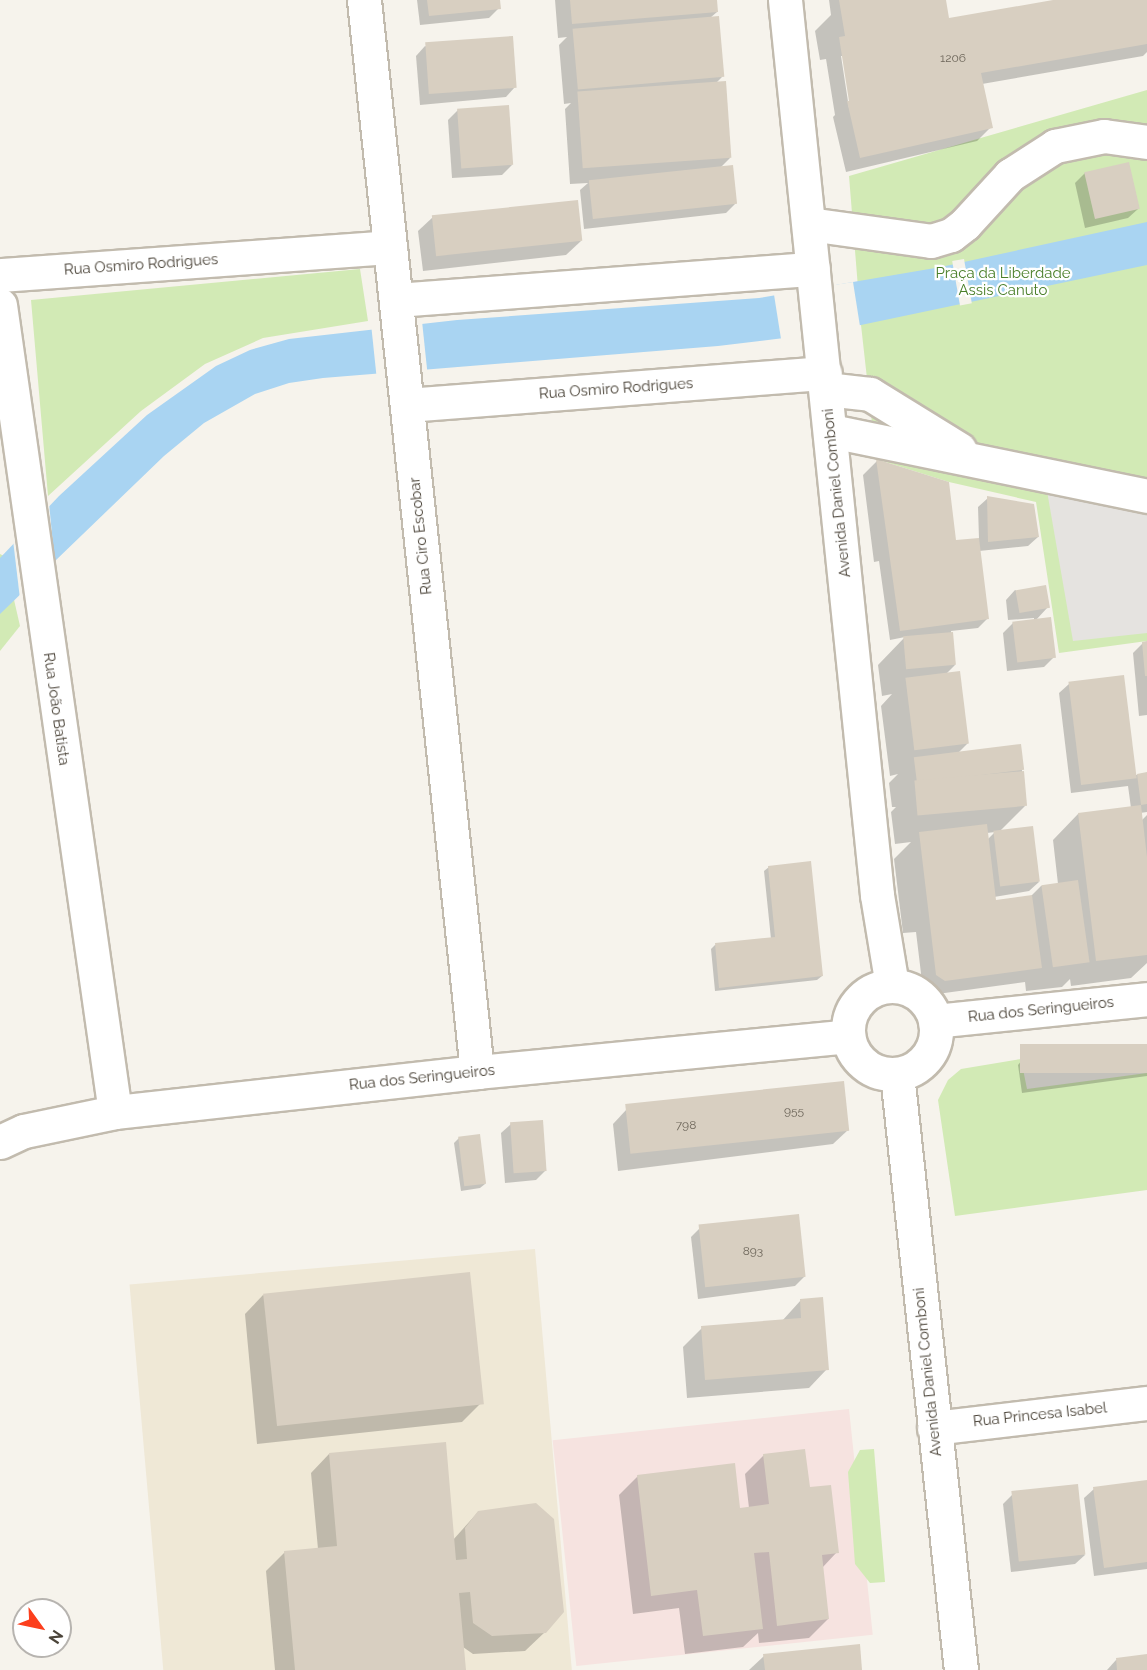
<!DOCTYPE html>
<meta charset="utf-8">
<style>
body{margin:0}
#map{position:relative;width:1147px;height:1670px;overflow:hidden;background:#f6f3ec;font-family:Raleway,sans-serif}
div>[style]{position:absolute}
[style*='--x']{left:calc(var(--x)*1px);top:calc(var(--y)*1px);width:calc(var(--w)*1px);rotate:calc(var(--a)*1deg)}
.education>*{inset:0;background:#efe8d6;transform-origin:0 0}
.medical>*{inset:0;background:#f6e3e0;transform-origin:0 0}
.green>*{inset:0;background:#d2eab5}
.parking>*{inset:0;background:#e5e3e0}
.water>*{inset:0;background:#a9d4f2}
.pier>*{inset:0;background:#f6f3ec;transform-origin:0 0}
.shadow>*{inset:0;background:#0003}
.building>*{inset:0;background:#d8cfc1;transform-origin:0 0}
.roads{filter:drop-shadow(2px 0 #c2bbae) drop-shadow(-2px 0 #c2bbae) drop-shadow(0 2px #c2bbae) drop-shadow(0 -2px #c2bbae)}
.minor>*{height:33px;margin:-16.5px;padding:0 16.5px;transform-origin:16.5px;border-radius:16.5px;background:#fff}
.minor>.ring{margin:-16.5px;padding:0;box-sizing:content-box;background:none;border:33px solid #fff;border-radius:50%}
span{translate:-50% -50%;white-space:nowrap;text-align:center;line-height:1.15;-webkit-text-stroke:4.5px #fff;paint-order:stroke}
.number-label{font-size:12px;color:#6e675b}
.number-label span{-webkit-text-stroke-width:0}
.street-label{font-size:15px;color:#4b4439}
.park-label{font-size:15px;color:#4a7f2a}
.north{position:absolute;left:12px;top:1598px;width:60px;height:60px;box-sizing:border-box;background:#fff;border:2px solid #b7b4b0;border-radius:50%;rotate:123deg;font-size:16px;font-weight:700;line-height:24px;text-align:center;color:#4b4439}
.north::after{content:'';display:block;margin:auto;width:21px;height:27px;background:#fc3f1d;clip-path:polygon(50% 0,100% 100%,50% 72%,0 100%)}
</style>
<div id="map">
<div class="education">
<div style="left:535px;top:1249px;width:423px;height:407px;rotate:85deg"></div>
</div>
<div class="medical">
<div style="left:849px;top:1409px;width:227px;height:298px;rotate:84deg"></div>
</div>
<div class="green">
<div style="clip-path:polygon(1147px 90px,1147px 641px,1059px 653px,1036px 502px,949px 482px,876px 459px,861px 325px,849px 176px)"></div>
<div style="clip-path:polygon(360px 269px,368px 321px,263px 338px,205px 364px,141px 411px,48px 496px,31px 300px)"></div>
<div style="clip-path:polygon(0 554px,4px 556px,20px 626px,0 651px)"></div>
<div style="clip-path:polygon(1021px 1059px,1027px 1089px,1147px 1073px,1147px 1190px,955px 1216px,938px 1100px,948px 1080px,961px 1069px)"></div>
<div style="clip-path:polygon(874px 1449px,885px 1582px,870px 1583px,855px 1564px,848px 1472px,860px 1450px)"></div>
</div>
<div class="parking">
<div style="clip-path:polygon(1047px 491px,1147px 508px,1147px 633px,1073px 641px)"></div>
</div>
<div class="water">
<div style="clip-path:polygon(1147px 222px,1147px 265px,861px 325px,800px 336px,718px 346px,323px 378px,289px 383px,255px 394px,204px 423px,164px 456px,0 614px,0 558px,59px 496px,147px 415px,216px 366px,250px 350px,289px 339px,457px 320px,759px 298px,941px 267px)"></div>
</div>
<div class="pier">
<div style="left:964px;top:259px;width:45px;height:12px;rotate:80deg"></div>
<div style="left:853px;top:282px;width:47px;height:80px;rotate:81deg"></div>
<div style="left:422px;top:321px;width:50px;height:51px;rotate:84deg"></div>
<div style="clip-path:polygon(49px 503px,55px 565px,20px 599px,13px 540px)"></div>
</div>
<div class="shadow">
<div style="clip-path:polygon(417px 0,498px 0,499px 8px,489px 18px,420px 25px)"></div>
<div style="clip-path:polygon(555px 0,716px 0,717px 12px,710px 18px,722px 77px,716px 83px,730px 158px,720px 168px,736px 203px,726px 213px,584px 229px,580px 190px,588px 183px,570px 184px,565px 109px,571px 103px,564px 104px,559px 45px,567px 37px,558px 38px)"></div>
<div style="clip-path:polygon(evenodd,829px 0,945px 0,944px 20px,1062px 0,1147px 0,1147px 52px,1143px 56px,982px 84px,991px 127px,977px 141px,846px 172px,833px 117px,835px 115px,826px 59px,820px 60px,815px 31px,831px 15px,829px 0,841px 56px,844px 56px,852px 108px,849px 108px,841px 56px)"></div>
<div style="clip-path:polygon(425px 46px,515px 87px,506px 97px,420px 105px,416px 56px)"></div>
<div style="clip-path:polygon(458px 110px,512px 165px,502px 175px,452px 178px,448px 120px)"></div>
<div style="clip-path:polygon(1085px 173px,1138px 209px,1128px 218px,1085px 228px,1075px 183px)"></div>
<div style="clip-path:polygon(433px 217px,581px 241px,566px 255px,423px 271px,418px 231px)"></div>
<div style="clip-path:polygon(evenodd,877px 461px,951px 542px,979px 539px,978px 507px,988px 498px,1038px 537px,1028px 546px,979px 551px,988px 618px,978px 628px,951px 631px,955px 665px,945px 675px,968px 743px,958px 753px,1020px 746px,1025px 806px,999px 832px,1039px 882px,1029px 891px,994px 897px,994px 901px,1031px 896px,1041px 886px,1058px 884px,1053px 840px,1078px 814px,1131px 808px,1128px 786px,1071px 793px,1059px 693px,1069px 684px,1135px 775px,1147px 774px,1147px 812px,1140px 813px,1141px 821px,1147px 815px,1147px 963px,1131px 978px,1071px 986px,1070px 979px,1062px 987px,1026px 991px,1025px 982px,930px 995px,923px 990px,916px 932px,903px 933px,894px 859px,911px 842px,895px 844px,891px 812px,896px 807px,892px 807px,889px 783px,898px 774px,890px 776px,881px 706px,892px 694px,882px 696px,878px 665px,905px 637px,890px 640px,879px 561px,874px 562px,863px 475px,877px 461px,995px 832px,988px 839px,987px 833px,995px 832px)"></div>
<div style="clip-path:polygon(1015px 590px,1048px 607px,1036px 620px,1054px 657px,1044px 667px,1007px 671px,1003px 633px,1013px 623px,1034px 620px,1034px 618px,1008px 620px,1006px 600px)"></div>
<div style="clip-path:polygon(1143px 643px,1147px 643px,1147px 715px,1139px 716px,1133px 653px)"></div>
<div style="clip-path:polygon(769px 867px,822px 976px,817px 980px,715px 991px,711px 949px,715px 945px,771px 939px,764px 871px)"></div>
<div style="clip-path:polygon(1147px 1046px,1147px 1076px,1022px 1093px,1018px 1065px,1022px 1060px)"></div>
<div style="clip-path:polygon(627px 1109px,848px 1130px,833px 1144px,618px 1171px,613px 1124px)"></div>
<div style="clip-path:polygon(511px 1124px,546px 1170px,536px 1180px,505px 1183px,501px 1133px)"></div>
<div style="clip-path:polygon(459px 1138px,485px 1184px,480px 1188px,461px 1191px,454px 1143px)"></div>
<div style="clip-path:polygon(700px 1228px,805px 1276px,795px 1286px,698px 1299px,691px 1237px)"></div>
<div style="clip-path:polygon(263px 1295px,481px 1403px,462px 1422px,257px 1444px,245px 1314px)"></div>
<div style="clip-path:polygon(801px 1300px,827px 1369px,809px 1388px,687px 1398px,683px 1347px,702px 1328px,782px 1321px)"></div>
<div style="clip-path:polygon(329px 1454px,453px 1540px,478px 1512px,545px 1632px,525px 1651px,473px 1654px,463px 1647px,465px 1670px,275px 1670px,266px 1571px,285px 1552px,318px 1549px,311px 1473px)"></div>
<div style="clip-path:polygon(764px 1455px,837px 1552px,822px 1568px,828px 1619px,809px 1638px,759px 1643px,758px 1633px,743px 1647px,685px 1654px,679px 1608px,633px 1614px,619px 1495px,638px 1476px,738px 1510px,749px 1508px,745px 1474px)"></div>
<div style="clip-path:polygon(1147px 1482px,1147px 1569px,1094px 1576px,1084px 1498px,1094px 1489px)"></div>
<div style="clip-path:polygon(1013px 1494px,1085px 1555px,1075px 1564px,1011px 1572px,1003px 1504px)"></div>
<div style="clip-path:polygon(764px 1656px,861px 1670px,749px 1670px)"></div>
<div style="clip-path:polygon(1147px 1656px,1147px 1670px,1107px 1670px,1116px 1660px)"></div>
</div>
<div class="building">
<div style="clip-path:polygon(427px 0,500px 0,501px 9px,429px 16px)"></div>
<div style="clip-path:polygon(570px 0,717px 0,718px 12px,572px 24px)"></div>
<div style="clip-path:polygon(839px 0,946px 0,949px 18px,1053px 0,1147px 0,1147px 44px,981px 73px,993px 128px,860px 158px,847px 101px,849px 101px,839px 37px,845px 36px)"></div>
<div style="left:719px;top:16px;width:61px;height:147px;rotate:85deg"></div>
<div style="left:513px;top:36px;width:52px;height:88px;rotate:86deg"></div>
<div style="left:726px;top:81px;width:77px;height:149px;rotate:86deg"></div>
<div style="left:509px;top:105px;width:60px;height:52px;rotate:86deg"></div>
<div style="left:1129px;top:162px;width:48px;height:46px;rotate:77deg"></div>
<div style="left:733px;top:165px;width:39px;height:145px;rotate:84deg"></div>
<div style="left:578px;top:200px;width:41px;height:147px;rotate:84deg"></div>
<div style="clip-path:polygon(876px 459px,949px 482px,956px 540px,979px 538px,989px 619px,900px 631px)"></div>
<div style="clip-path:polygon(987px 496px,1034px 504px,1039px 537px,988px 542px)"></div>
<div style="left:1046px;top:585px;width:23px;height:31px;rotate:80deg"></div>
<div style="left:1051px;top:617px;width:41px;height:39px;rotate:83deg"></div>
<div style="left:953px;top:632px;width:33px;height:50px;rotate:85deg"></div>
<div style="clip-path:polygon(1147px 641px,1147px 676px,1145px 676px,1142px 642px)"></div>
<div style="left:960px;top:671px;width:73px;height:55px;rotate:83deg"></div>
<div style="left:1124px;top:675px;width:104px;height:56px;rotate:83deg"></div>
<div style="left:1021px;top:744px;width:26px;height:108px;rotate:83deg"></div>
<div style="left:1024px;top:771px;width:35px;height:110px;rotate:85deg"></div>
<div style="clip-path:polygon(1147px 772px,1147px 804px,1141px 805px,1147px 857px,1147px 955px,1096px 961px,1078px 813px,1141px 805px,1137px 774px)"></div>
<div style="clip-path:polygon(987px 824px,996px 900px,1032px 895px,1042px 968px,945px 981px,936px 975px,919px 832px)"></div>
<div style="left:1033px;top:826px;width:56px;height:40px;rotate:83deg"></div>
<div style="clip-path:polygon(811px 861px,823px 976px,719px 988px,715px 943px,775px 937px,768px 866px)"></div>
<div style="left:1078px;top:880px;width:83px;height:37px;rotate:82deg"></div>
<div style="left:1147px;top:1044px;width:29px;height:127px;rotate:90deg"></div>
<div style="left:844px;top:1081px;width:50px;height:220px;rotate:84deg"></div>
<div style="left:543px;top:1120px;width:51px;height:33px;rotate:86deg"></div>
<div style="left:480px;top:1134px;width:50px;height:22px;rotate:83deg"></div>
<div style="left:799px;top:1214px;width:63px;height:101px;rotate:84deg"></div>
<div style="left:470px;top:1272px;width:133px;height:208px;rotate:84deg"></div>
<div style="clip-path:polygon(823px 1297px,829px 1370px,705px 1380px,701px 1326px,801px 1318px,800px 1299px)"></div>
<div style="clip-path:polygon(446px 1442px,456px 1560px,467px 1559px,465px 1528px,478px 1511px,536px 1503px,554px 1519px,564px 1612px,546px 1633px,492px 1636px,473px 1623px,470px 1592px,459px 1593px,466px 1670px,295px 1670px,284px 1551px,337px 1546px,329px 1453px)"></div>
<div style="clip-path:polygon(805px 1449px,810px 1487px,831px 1485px,839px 1553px,822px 1555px,829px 1619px,777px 1626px,769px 1552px,754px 1553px,763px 1629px,703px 1636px,697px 1590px,651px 1596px,637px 1475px,735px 1463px,740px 1508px,769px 1504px,763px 1454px)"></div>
<div style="clip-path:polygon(1147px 1480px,1147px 1562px,1104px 1568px,1093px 1487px)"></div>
<div style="left:1078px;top:1484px;width:71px;height:67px;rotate:84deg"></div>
<div style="clip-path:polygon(860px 1644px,862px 1670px,765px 1670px,763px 1654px)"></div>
<div style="clip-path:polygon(1147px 1654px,1147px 1670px,1117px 1670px,1116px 1658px)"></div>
</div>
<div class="roads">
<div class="minor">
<div style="--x:364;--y:0;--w:1078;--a:83.98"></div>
<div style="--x:785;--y:0;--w:900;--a:84.13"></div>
<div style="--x:877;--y:895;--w:92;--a:80.6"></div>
<div style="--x:809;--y:224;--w:123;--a:7.9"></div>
<div style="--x:931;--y:241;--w:21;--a:-17"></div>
<div style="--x:951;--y:235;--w:18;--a:-38"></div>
<div style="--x:965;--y:224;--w:67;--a:-47.4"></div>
<div style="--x:1010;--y:175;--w:54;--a:-32.8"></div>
<div style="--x:1055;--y:146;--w:50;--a:-11.5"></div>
<div style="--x:1104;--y:136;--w:43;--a:7.9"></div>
<div style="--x:0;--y:275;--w:391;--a:-4.1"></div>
<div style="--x:396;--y:300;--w:418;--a:-4.3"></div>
<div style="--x:0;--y:305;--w:815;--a:81.89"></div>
<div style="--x:826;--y:389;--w:44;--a:6.5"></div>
<div style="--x:870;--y:394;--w:105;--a:31.7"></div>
<div style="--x:407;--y:405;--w:419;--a:-4.4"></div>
<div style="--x:831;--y:431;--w:323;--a:11.6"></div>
<div class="ring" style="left:848px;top:986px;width:55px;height:55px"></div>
<div style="--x:935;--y:1021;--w:213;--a:-5.9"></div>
<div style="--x:897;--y:1074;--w:599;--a:83.87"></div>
<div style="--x:0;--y:1142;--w:26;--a:-25"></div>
<div style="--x:24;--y:1131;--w:93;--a:-11.8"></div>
<div style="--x:115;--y:1112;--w:364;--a:-6.3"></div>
<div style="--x:477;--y:1072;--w:373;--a:-5.5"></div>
<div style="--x:934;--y:1428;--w:214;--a:-6.7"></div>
</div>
</div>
<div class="number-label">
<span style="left:953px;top:59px">1206</span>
<span style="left:794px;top:1112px">955</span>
<span style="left:686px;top:1126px">798</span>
<span style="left:753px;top:1252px">893</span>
</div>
<div class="street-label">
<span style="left:141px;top:265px;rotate:-4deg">Rua Osmiro Rodrigues</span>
<span style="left:616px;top:389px;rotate:-4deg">Rua Osmiro Rodrigues</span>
<span style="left:837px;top:493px;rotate:-96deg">Avenida Daniel Comboni</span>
<span style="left:421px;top:536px;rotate:-96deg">Rua Ciro Escobar</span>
<span style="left:56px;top:709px;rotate:82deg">Rua João Batista</span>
<span style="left:1041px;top:1010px;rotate:-6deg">Rua dos Seringueiros</span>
<span style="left:422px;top:1078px;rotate:-6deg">Rua dos Seringueiros</span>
<span style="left:928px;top:1372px;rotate:-96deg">Avenida Daniel Comboni</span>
<span style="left:1040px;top:1415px;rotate:-6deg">Rua Princesa Isabel</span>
</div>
<div class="park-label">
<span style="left:1003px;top:282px">Praça da Liberdade<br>Assis Canuto</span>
</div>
<div class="north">N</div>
</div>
